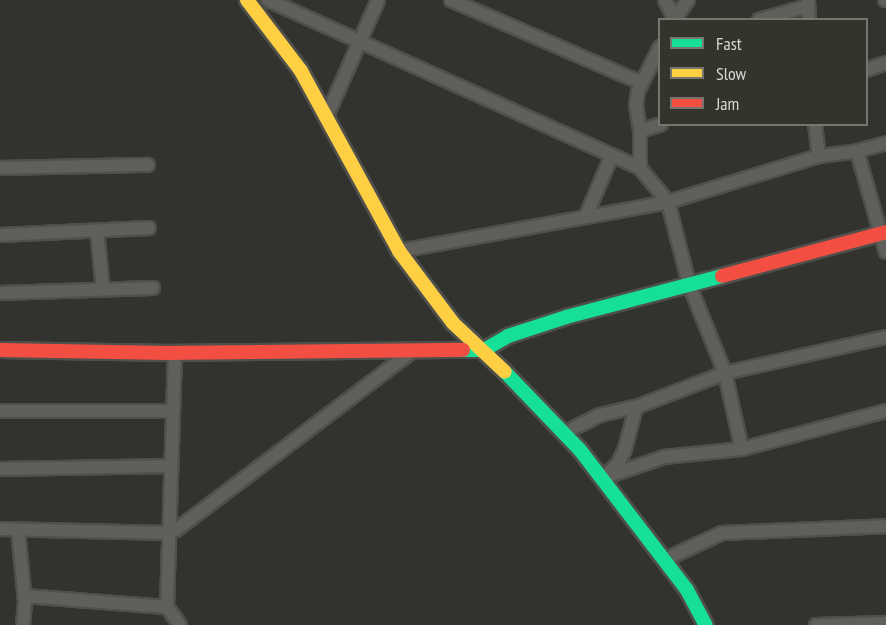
<!DOCTYPE html>
<style>
body{margin:0}
#map{position:relative;width:886px;height:625px;overflow:hidden;background:#32322e;font-family:"PT Sans Narrow",sans-serif}
div>[style]{position:absolute}
[style*='--x']{left:calc(var(--x)*1px);top:calc(var(--y)*1px);width:calc(var(--w)*1px);rotate:calc(var(--a)*1deg)}
.roads{filter:drop-shadow(2px 0 #4f4f4c) drop-shadow(-2px 0 #4f4f4c) drop-shadow(0 2px #4f4f4c) drop-shadow(0 -2px #4f4f4c)}
.street>*{height:12px;margin:-6px;padding:0 6px;transform-origin:6px;border-radius:6px;background:#605f5c}
.fast>*{height:14px;margin:-7px;padding:0 7px;transform-origin:7px;border-radius:7px;background:#16e098}
.slow>*{height:14px;margin:-7px;padding:0 7px;transform-origin:7px;border-radius:7px;background:#ffcf43}
.jam>*{height:14px;margin:-7px;padding:0 7px;transform-origin:7px;border-radius:7px;background:#f24e42}
span{translate:-50% -50%;white-space:nowrap;text-align:center;line-height:1.15;-webkit-text-stroke:5px #34332c;paint-order:stroke}
.legend{position:absolute;left:658px;top:18px;width:210px;height:108px;box-sizing:border-box;background:#34332c;border:2px solid #76756f;margin:0;padding:8px 10px;list-style:none;font-size:18px;color:#d8d7d3}
.legend li{display:flex;align-items:center;gap:12px;height:30px}
.legend b{width:30px;border:2px solid #76756f}
</style>
<div id="map">
<div class="roads">
<div class="street">
<div style="--x:268;--y:0;--w:408;--a:24.3"></div>
<div style="--x:451;--y:0;--w:208;--a:23.5"></div>
<div style="--x:665;--y:0;--w:22;--a:63"></div>
<div style="--x:808;--y:0;--w:20;--a:87"></div>
<div style="--x:885;--y:0;--w:1;--a:0"></div>
<div style="--x:674;--y:20;--w:24;--a:-55"></div>
<div style="--x:759;--y:20;--w:51;--a:-15.9"></div>
<div style="--x:660;--y:47;--w:49;--a:116.6"></div>
<div style="--x:638;--y:91;--w:14;--a:98"></div>
<div style="--x:636;--y:105;--w:26;--a:81"></div>
<div style="--x:640;--y:131;--w:37;--a:90"></div>
<div style="--x:640;--y:168;--w:44;--a:50.5"></div>
<div style="--x:668;--y:202;--w:85;--a:75.6"></div>
<div style="--x:689;--y:284;--w:96;--a:68"></div>
<div style="--x:725;--y:373;--w:78;--a:77.4"></div>
<div style="--x:866;--y:70;--w:21;--a:-19"></div>
<div style="--x:326;--y:118;--w:129;--a:-66.2"></div>
<div style="--x:815;--y:124;--w:32;--a:83"></div>
<div style="--x:640;--y:131;--w:22;--a:-18"></div>
<div style="--x:857;--y:151;--w:105;--a:74"></div>
<div style="--x:0;--y:168;--w:148;--a:-1.2"></div>
<div style="--x:586;--y:216;--w:66;--a:-66.9"></div>
<div style="--x:97;--y:231;--w:58;--a:84.1"></div>
<div style="--x:0;--y:235;--w:149;--a:-2.7"></div>
<div style="--x:399;--y:251;--w:273;--a:-10.3"></div>
<div style="--x:668;--y:202;--w:158;--a:-16.9"></div>
<div style="--x:819;--y:156;--w:38;--a:-7"></div>
<div style="--x:857;--y:151;--w:30;--a:-15"></div>
<div style="--x:0;--y:293;--w:153;--a:-1.9"></div>
<div style="--x:175;--y:352;--w:255;--a:91.8"></div>
<div style="--x:167;--y:607;--w:22;--a:54"></div>
<div style="--x:0;--y:411;--w:173;--a:0"></div>
<div style="--x:564;--y:433;--w:40;--a:-26.6"></div>
<div style="--x:600;--y:415;--w:37;--a:-13"></div>
<div style="--x:636;--y:407;--w:95;--a:-20.9"></div>
<div style="--x:725;--y:373;--w:165;--a:-12.6"></div>
<div style="--x:0;--y:469;--w:171;--a:-1"></div>
<div style="--x:606;--y:475;--w:16;--a:-43"></div>
<div style="--x:618;--y:464;--w:17;--a:-65"></div>
<div style="--x:625;--y:449;--w:43;--a:-75.3"></div>
<div style="--x:603;--y:478;--w:65;--a:-19"></div>
<div style="--x:664;--y:457;--w:78;--a:-5.9"></div>
<div style="--x:742;--y:449;--w:149;--a:-14.8"></div>
<div style="--x:0;--y:529;--w:166;--a:1.4"></div>
<div style="--x:166;--y:533;--w:10;--a:-17"></div>
<div style="--x:176;--y:530;--w:298;--a:-37.1"></div>
<div style="--x:18;--y:530;--w:72;--a:84.4"></div>
<div style="--x:25;--y:602;--w:23;--a:95"></div>
<div style="--x:664;--y:560;--w:64;--a:-25"></div>
<div style="--x:722;--y:533;--w:164;--a:-2.4"></div>
<div style="--x:24;--y:596;--w:143;--a:4.4"></div>
<div style="--x:816;--y:625;--w:70;--a:-1.6"></div>
</div>
<div class="fast">
<div style="--x:463;--y:350;--w:21;--a:0"></div>
<div style="--x:484;--y:350;--w:28;--a:-30"></div>
<div style="--x:508;--y:336;--w:61;--a:-18.1"></div>
<div style="--x:566;--y:317;--w:161;--a:-14.7"></div>
<div style="--x:505;--y:372;--w:108;--a:46.1"></div>
<div style="--x:580;--y:450;--w:176;--a:52.6"></div>
<div style="--x:687;--y:590;--w:40;--a:62"></div>
</div>
<div class="slow">
<div style="--x:247;--y:0;--w:89;--a:52.7"></div>
<div style="--x:301;--y:71;--w:205;--a:61.4"></div>
<div style="--x:399;--y:251;--w:90;--a:53.1"></div>
<div style="--x:453;--y:323;--w:71;--a:43.3"></div>
</div>
<div class="jam">
<div style="--x:722;--y:276;--w:170;--a:-15"></div>
<div style="--x:0;--y:350;--w:169;--a:1"></div>
<div style="--x:169;--y:353;--w:294;--a:-0.6"></div>
</div>
</div>
<ul class="legend">
<li><b style="height:8px;background:#16e098"></b>Fast</li>
<li><b style="height:8px;background:#ffcf43"></b>Slow</li>
<li><b style="height:8px;background:#f24e42"></b>Jam</li>
</ul>
</div>
